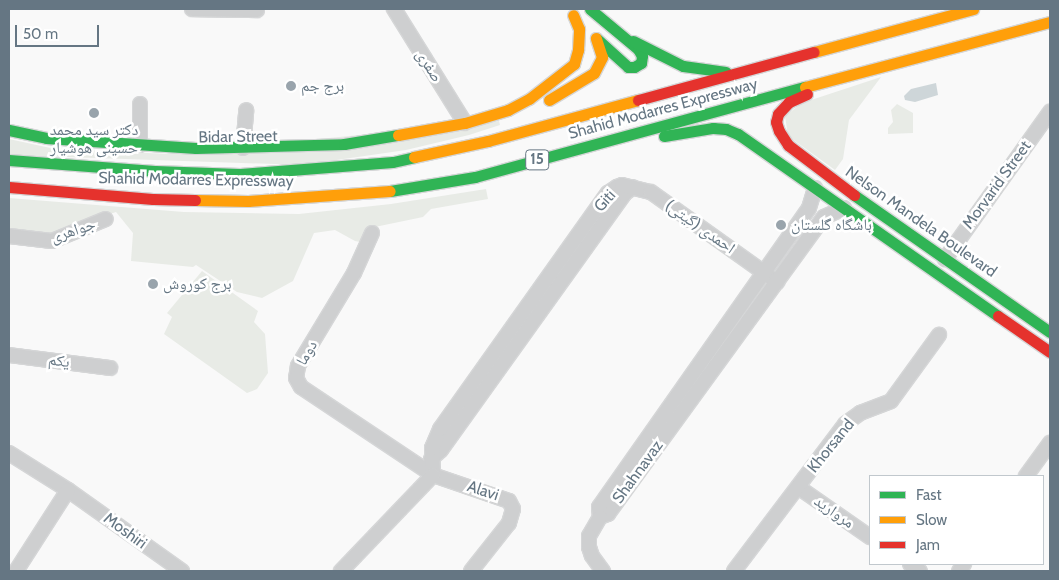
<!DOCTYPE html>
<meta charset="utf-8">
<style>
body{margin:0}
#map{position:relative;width:1059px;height:580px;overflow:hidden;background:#f9f9f9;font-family:Cabin,"Noto Naskh Arabic",sans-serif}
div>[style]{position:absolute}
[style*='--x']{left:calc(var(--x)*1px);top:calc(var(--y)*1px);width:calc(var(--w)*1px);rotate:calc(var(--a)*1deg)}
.green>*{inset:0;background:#e8ebe6}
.water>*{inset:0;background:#ced6d9}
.roads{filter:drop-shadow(1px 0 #d5d6d7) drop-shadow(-1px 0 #d5d6d7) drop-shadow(0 1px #d5d6d7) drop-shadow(0 -1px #d5d6d7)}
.street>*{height:14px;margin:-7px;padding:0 7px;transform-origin:7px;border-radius:7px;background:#cecfd0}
.fast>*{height:11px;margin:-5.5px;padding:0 5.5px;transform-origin:5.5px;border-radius:5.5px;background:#30b455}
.slow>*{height:11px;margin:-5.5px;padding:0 5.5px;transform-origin:5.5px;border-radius:5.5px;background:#ff9f0a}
.jam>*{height:11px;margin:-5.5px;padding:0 5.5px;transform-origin:5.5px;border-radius:5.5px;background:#e5322d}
.dots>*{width:14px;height:14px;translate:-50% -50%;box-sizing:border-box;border:2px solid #fff;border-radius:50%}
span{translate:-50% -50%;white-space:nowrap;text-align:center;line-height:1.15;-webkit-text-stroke:5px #fff;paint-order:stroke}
.shield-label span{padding:1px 4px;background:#fff;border:1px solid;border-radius:4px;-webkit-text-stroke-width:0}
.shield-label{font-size:15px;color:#657683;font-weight:700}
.street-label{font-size:16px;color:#657683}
.poi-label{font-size:16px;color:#657683}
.left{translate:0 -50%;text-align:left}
.frame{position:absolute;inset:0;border:10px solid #657683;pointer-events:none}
.legend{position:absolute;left:869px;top:475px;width:175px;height:90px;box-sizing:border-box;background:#fff;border:1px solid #c1c8cd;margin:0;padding:6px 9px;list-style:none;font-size:15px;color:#657683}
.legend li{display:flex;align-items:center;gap:10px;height:25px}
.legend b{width:25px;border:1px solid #c1c8cd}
.scale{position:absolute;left:15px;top:25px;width:84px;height:22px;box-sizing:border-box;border:2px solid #657683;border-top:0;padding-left:6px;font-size:15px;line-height:18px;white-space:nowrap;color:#657683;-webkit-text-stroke:4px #fff;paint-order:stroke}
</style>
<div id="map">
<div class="green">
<div style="clip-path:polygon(881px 77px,849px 120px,843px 159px,835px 170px,788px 136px,785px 116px,802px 103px)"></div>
<div style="clip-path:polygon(897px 104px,913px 113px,913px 133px,888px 134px,888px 128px,893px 122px,891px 110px)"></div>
<div style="clip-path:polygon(499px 121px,500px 125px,469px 135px,406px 150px,302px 165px,9px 155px,9px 139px,55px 149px,170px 154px)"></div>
<div style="clip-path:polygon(486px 189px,488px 199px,431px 209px,423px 217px,370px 228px,365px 243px,355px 241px,335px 230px,314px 233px,293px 281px,262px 298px,237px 292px,196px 265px,193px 267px,131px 261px,133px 233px,116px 212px,45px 235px,9px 232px,9px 198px,184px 212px,299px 214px,391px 204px)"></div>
<div style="clip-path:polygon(202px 271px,258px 311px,254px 322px,265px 334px,268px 373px,257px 389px,247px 393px,164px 334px,172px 317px,167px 313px)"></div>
</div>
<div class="water">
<div style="clip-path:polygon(936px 83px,938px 95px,915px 102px,905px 100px,904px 96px,911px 89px)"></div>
</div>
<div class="roads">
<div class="street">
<div style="--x:192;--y:9;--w:65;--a:0.9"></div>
<div style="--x:394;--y:9;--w:134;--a:58.1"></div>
<div style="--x:140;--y:145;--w:41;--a:-90"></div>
<div style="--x:243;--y:148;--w:38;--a:-85"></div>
<div style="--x:372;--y:233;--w:44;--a:114.2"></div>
<div style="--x:354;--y:273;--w:109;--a:121.1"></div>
<div style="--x:298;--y:366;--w:12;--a:99"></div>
<div style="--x:296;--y:378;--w:10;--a:61"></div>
<div style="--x:301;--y:387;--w:159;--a:33.7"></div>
<div style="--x:433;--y:475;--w:80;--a:18.9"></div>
<div style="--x:509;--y:501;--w:9;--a:63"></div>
<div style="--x:513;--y:509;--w:15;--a:106"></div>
<div style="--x:509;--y:523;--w:61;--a:128.4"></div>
<div style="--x:9;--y:236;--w:43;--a:6.6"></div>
<div style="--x:52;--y:241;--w:58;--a:-22.2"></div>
<div style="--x:945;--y:259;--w:181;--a:-54.5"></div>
<div style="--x:9;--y:355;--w:102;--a:7.3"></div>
<div style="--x:9;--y:453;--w:70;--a:32.1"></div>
<div style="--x:68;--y:490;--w:140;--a:35.4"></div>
<div style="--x:431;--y:459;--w:13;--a:-42"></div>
<div style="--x:441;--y:450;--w:315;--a:-54.4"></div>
<div style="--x:624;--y:194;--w:11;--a:-38"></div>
<div style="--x:433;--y:475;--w:27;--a:-92"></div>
<div style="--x:432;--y:448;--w:21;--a:-67"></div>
<div style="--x:440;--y:429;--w:290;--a:-54.6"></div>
<div style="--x:608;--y:193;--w:11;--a:-34"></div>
<div style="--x:617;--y:187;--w:5;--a:-22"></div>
<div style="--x:622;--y:185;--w:30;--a:14"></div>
<div style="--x:651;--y:192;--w:155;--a:35.5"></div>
<div style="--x:1026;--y:476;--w:41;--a:-54"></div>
<div style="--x:798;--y:487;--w:88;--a:34.8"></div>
<div style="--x:600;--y:517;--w:9;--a:-21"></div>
<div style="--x:608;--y:514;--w:367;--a:-54"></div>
<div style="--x:824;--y:217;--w:22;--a:-24"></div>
<div style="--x:600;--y:517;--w:10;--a:-96"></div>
<div style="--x:599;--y:507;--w:365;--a:-54.9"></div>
<div style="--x:809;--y:208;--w:21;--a:-73"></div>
<div style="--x:600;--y:517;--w:22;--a:120"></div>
<div style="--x:589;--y:536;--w:11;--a:90"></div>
<div style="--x:589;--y:547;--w:9;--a:72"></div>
<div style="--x:592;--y:556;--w:19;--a:54"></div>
<div style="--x:910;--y:564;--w:12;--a:35"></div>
<div style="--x:16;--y:571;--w:96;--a:-57.3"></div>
<div style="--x:341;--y:571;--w:133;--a:-46.2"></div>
<div style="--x:734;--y:571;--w:184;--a:-52.9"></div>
<div style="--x:845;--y:424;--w:19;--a:-36"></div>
<div style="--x:860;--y:413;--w:33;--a:-21"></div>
<div style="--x:891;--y:401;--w:82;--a:-54"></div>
<div style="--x:959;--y:571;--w:9;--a:-54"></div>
</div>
<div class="fast">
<div style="--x:590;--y:9;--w:62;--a:39.8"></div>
<div style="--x:638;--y:49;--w:8;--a:60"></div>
<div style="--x:642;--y:56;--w:7;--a:98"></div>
<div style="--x:641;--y:63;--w:8;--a:150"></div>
<div style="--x:634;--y:67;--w:6;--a:180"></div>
<div style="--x:628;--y:67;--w:42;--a:-137.9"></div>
<div style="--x:633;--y:41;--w:56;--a:26.6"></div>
<div style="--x:683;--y:66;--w:43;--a:7.9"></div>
<div style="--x:9;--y:130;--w:38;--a:12"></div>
<div style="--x:46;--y:138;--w:150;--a:3.8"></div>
<div style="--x:196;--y:148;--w:148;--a:-1.5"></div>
<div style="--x:344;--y:144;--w:55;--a:-9.5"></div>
<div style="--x:664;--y:136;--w:50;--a:-9.3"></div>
<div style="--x:713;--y:128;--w:13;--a:4"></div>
<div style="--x:726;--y:129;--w:13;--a:23"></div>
<div style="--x:738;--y:134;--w:317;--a:35"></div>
<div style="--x:9;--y:160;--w:146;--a:4.3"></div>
<div style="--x:155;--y:171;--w:85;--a:2"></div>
<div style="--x:240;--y:174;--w:153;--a:-4.5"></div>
<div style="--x:393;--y:162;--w:22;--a:-13"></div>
<div style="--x:390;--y:191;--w:86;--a:-9.4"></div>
<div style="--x:475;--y:177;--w:342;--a:-15.3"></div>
<div style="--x:854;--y:195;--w:239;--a:35"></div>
</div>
<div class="slow">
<div style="--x:814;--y:52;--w:165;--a:-15.1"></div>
<div style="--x:805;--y:87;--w:253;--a:-14.9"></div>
<div style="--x:549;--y:100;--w:52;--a:-31"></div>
<div style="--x:594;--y:73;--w:18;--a:-63"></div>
<div style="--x:602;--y:57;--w:20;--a:-108"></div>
<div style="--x:398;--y:135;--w:68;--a:-10.2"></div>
<div style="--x:465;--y:123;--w:45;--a:-16.8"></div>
<div style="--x:508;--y:110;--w:24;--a:-28"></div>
<div style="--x:529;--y:99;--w:57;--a:-37.9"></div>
<div style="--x:574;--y:64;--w:15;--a:-74"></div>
<div style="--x:578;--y:50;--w:21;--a:-87"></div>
<div style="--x:579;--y:29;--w:15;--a:-113"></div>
<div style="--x:414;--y:157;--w:76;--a:-12.2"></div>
<div style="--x:488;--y:141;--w:156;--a:-15.3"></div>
<div style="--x:195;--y:200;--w:53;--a:1.1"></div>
<div style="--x:248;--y:201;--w:142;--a:-4"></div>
</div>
<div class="jam">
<div style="--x:807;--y:94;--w:20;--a:156"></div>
<div style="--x:789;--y:102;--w:16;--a:133"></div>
<div style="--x:778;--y:114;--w:8;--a:104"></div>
<div style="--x:776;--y:122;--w:9;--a:72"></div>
<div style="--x:779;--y:131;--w:17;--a:57"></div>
<div style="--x:788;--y:145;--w:83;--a:37.1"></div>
<div style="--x:638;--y:100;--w:182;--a:-15.3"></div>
<div style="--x:9;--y:187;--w:144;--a:4.8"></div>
<div style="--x:153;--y:199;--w:42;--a:1.4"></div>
<div style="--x:998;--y:316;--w:63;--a:34.7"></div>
</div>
</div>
<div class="dots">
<div style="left:291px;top:86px;background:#99a4ac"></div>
<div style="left:94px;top:113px;background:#99a4ac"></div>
<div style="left:781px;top:225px;background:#99a4ac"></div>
<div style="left:153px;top:284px;background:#99a4ac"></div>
</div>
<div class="shield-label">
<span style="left:537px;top:160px">15</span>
</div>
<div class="street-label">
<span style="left:429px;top:66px;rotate:58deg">صفری</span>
<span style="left:663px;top:109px;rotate:-15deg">Shahid Modarres Expressway</span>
<span style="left:238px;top:137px;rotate:-1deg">Bidar Street</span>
<span style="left:196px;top:180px;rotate:1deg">Shahid Modarres Expressway</span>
<span style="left:997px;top:185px;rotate:-54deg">Morvarid Street</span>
<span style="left:605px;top:201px;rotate:-48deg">Giti</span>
<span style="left:921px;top:222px;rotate:35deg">Nelson Mandela Boulevard</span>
<span style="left:700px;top:227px;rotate:35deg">احمدی (گیتی)</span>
<span style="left:73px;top:231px;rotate:-18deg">جواهری</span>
<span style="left:307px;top:353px;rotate:-60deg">دوما</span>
<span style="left:59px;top:361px;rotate:8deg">یکم</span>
<span style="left:831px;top:446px;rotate:-51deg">Khorsand</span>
<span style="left:638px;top:472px;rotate:-54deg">Shahnavaz</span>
<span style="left:483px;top:491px;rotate:18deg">Alavi</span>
<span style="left:834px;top:512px;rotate:35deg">مروارید</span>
<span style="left:125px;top:531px;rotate:36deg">Moshiri</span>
</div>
<div class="poi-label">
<span class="left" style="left:301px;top:86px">برج جم</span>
<span style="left:94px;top:139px">دکتر سید محمد<br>حسینی هوشیار</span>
<span class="left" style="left:791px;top:225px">باشگاه گلستان</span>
<span class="left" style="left:163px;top:284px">برج کوروش</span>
</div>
<div class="frame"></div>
<ul class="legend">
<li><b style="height:6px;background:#30b455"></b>Fast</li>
<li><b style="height:6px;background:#ff9f0a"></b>Slow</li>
<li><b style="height:6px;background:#e5322d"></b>Jam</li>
</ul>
<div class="scale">50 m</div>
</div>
